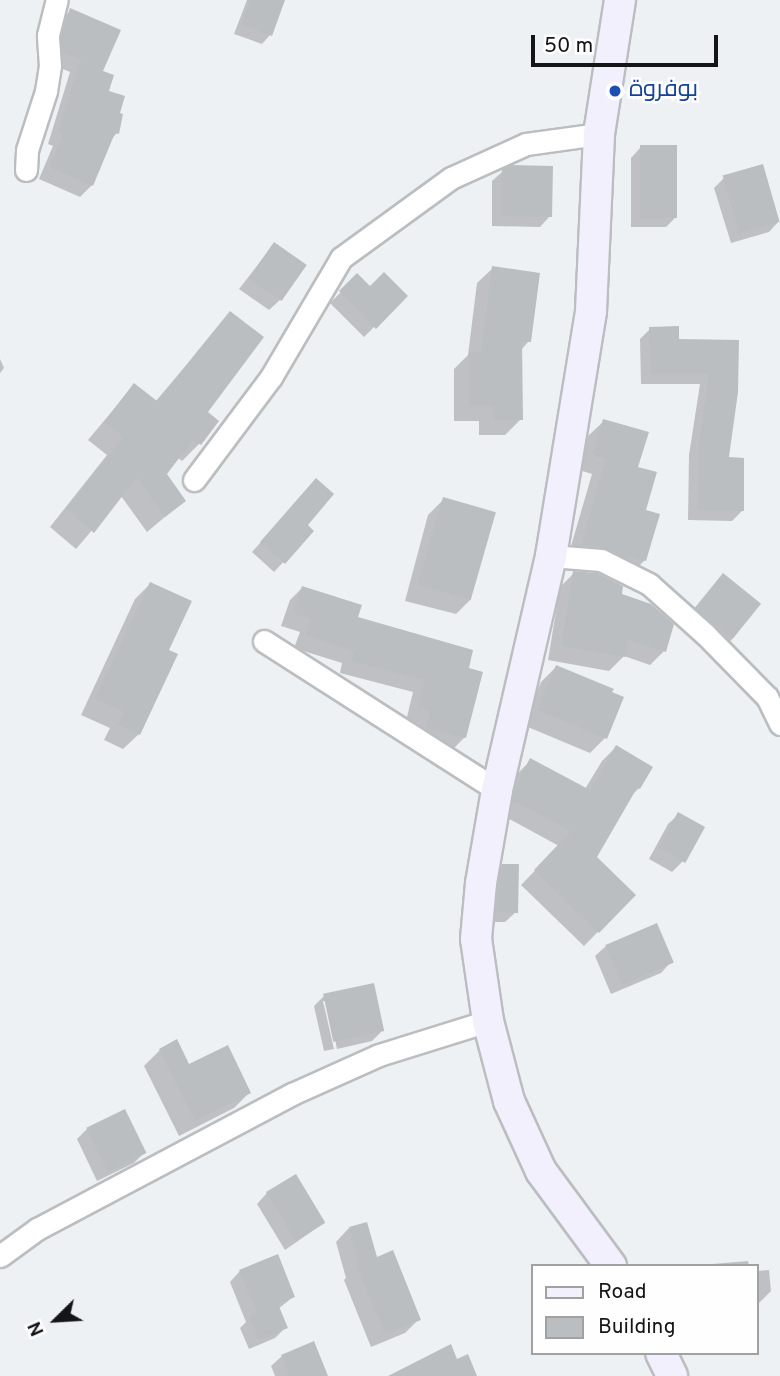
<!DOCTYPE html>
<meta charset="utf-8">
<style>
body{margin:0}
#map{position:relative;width:780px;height:1376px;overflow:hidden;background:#eef1f4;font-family:Overpass,Cairo,sans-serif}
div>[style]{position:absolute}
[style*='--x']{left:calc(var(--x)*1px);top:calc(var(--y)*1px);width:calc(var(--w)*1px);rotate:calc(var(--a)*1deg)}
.shadow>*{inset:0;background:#0003;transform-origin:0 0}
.building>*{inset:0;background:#bbbec0;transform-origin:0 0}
.roads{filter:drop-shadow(2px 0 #bbbec0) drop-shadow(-2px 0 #bbbec0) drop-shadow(0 2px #bbbec0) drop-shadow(0 -2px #bbbec0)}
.street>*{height:21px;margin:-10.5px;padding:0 10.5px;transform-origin:10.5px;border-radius:10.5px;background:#fff}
.secondary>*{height:30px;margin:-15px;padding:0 15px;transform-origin:15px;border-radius:15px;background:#f3f0fe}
.dots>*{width:19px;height:19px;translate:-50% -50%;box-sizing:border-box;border:4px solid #fefeff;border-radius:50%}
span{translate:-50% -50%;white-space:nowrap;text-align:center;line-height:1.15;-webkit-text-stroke:5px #fefeff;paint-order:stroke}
.transit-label{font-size:24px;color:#164399}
.left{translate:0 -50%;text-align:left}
.legend{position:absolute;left:531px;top:1264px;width:228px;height:91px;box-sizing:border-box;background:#fefeff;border:2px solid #a0a1a2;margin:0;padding:9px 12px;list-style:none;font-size:21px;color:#141516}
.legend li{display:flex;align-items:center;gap:14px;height:35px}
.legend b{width:35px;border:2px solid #a0a1a2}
.north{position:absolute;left:21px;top:1285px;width:70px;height:70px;-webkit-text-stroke:5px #fefeff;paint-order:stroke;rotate:246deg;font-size:19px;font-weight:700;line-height:28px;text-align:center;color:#141516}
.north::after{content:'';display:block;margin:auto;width:24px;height:32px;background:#141516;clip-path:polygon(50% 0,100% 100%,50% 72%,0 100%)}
.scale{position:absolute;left:531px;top:35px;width:187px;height:32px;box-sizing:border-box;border:4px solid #141516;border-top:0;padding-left:9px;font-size:21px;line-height:24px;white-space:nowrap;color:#141516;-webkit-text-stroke:5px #fefeff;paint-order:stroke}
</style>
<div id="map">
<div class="shadow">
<div style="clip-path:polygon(247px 0,283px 0,270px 35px,262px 44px,234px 34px)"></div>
<div style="clip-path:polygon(71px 10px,118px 114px,117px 133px,110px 140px,92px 185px,80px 197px,39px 179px,53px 146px,48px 144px,70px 72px,51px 64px,59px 22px)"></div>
<div style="clip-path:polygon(641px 147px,676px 217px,666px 227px,631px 227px,631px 158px)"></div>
<div style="clip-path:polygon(503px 171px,550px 216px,540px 227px,492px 226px,492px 181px)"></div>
<div style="clip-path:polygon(724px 178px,779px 221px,769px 232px,731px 243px,714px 188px)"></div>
<div style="clip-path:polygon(274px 244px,280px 300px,269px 310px,239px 289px)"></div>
<div style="clip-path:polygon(493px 268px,529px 341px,521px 350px,521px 419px,505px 435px,479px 435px,479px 421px,454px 421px,454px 369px,468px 355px,477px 283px)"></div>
<div style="clip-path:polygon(357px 276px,370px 289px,405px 296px,364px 337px,330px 303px)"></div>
<div style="clip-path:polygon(231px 313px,206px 412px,217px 421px,199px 444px,182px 461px,177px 457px,165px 474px,184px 501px,147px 532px,121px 496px,76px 549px,50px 527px,107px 455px,88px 440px,134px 385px,155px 402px)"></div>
<div style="clip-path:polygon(650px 329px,677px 341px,737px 342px,727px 459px,742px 511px,732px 521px,688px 520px,689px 455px,700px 384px,641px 384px,640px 339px)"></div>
<div style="clip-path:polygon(0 359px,4px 368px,0 373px)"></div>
<div style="clip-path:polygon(604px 421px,636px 469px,644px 512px,645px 560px,629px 576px,567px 560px,592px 474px,579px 470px,588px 436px)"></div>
<div style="clip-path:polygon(307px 490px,306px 525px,312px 531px,274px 572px,252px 552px)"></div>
<div style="clip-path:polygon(444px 499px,471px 599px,456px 614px,405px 601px,428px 515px)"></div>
<div style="clip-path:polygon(574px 573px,620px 595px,664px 651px,650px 665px,624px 656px,609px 671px,548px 660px,560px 587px)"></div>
<div style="left:723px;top:576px;width:46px;height:57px;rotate:38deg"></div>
<div style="clip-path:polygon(150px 584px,167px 650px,139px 734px,123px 749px,104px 740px,110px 728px,81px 715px,135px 599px)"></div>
<div style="clip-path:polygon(302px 588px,356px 618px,467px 669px,465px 737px,452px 750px,415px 740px,419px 724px,406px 721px,413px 692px,340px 673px,342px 663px,294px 648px,300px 632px,281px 626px,290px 600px)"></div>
<div style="clip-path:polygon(556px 667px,605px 738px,590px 753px,523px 725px,541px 682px)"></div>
<div style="clip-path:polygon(616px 747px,639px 788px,629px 798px,595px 858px,634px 895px,584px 946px,521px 885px,559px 846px,500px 814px,502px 802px,517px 774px,531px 760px,585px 789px,602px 761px)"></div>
<div style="clip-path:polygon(679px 814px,702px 827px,682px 862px,672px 872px,649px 859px,668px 824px)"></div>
<div style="clip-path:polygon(503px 865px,516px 912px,505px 922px,487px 922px,492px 876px)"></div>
<div style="clip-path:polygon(606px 946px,671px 962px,661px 973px,611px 994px,595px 956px)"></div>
<div style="clip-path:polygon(324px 996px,382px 1031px,372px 1041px,337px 1049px,327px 1001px,323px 1001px,334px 1049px,324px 1051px,314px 1006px)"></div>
<div style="clip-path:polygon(160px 1050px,188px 1067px,249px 1093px,234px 1108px,179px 1136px,144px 1066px)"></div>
<div style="clip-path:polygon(87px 1129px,144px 1153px,134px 1163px,97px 1181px,77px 1139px)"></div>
<div style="clip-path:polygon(267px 1193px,324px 1223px,285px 1250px,257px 1204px)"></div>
<div style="clip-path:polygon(349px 1228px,419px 1319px,405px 1333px,371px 1347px,344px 1280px,346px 1278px,336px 1242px)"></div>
<div style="clip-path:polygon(748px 1261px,749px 1266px,710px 1266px,712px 1264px)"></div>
<div style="clip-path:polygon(769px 1270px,771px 1291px,757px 1305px,757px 1271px)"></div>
<div style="clip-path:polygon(240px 1271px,293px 1297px,278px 1309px,285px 1328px,275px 1338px,249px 1349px,240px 1328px,246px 1322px,230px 1282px)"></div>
<div style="clip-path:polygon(282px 1356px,326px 1376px,275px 1376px,271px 1366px)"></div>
</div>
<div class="building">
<div style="clip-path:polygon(250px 0,285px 0,272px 36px,241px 25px)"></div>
<div style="clip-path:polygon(70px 8px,121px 30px,103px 71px,114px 75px,109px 91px,125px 96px,120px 113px,123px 114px,119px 134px,115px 133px,93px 186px,50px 167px,63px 134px,58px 132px,81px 60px,62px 52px,61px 36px)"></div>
<div style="left:640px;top:145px;width:37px;height:73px"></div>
<div style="left:763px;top:164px;width:60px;height:42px;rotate:74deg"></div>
<div style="clip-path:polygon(511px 165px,553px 166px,552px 217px,501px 216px,502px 169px)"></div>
<div style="left:274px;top:242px;width:40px;height:44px;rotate:35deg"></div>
<div style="clip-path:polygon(492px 266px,540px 273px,531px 342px,522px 341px,523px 420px,494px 420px,494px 406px,469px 406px,469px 352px,481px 352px)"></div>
<div style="clip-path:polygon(384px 272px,408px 296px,376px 329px,339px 291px,357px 273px,370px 286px)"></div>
<div style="clip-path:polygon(230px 311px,264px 337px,208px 412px,219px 421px,201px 445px,193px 440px,167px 474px,186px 501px,165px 517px,137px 477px,94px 533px,66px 509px,123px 437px,104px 422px,134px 383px,157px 401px)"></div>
<div style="clip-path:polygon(679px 326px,679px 339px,739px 340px,738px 392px,729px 457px,744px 458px,744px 511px,698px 511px,699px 444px,709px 374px,651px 374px,649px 327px)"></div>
<div style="clip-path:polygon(603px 419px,649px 432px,638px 467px,657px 472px,646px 510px,660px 514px,646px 561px,628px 556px,628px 559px,603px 547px,581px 545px,606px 459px,593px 455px)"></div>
<div style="clip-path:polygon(316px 478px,334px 494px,308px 525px,314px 531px,285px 564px,260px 542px)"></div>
<div style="left:443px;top:497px;width:55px;height:91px;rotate:16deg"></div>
<div style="clip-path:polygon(573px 571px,597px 573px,623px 586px,622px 594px,651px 604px,674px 624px,666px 652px,628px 640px,625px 657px,561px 646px)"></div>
<div style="left:723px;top:573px;width:49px;height:45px;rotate:39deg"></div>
<div style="clip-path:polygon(150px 582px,192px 601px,169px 650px,178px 654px,140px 735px,118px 724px,124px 712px,95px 699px)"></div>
<div style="clip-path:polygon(302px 586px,362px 605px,358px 617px,473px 650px,469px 668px,483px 672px,466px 738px,426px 728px,430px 711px,418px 708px,425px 680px,351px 661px,354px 651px,306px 635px,311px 619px,293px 613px)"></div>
<div style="clip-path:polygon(556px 665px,614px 689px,612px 692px,624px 697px,607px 739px,537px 710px)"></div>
<div style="clip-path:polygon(616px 745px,653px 767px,640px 789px,637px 788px,597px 857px,636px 895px,599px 933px,534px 870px,571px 831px,513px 800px,516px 786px,530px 758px,590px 790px)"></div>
<div style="left:678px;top:812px;width:31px;height:41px;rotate:29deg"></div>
<div style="clip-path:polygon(502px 864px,519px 864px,518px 913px,496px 912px)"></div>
<div style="left:657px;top:923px;width:43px;height:56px;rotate:67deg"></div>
<div style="left:374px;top:983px;width:49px;height:52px;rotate:78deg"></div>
<div style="clip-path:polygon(177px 1039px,189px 1064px,228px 1045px,251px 1093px,195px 1121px,159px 1049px)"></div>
<div style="left:125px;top:1109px;width:49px;height:43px;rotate:64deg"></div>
<div style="left:296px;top:1174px;width:57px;height:35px;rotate:59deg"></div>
<div style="clip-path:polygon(367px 1222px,377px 1257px,393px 1250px,421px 1320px,385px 1334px,356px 1265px,359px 1264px,349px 1227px)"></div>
<div style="clip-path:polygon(278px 1254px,295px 1297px,278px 1304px,288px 1328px,259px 1340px,249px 1317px,257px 1313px,239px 1270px)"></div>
<div style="clip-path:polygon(314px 1341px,328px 1376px,289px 1376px,281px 1355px)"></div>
<div style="clip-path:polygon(451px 1344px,457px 1359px,468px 1354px,477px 1376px,388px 1376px)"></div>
</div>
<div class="roads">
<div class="street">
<div style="--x:26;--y:170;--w:20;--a:-87"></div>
<div style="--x:27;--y:150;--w:62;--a:-72.1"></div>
<div style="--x:46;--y:91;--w:25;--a:-81"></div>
<div style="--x:50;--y:66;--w:31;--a:-94"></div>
<div style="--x:48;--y:35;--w:36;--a:-76"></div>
<div style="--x:194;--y:480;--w:129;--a:-53.2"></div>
<div style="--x:271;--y:377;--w:138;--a:-59.5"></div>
<div style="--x:341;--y:258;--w:136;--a:-36"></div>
<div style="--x:451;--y:178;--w:82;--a:-24.4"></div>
<div style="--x:526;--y:144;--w:74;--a:-7.8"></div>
<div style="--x:551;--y:556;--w:50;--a:4.6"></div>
<div style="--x:601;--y:560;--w:54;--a:26.6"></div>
<div style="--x:649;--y:584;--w:76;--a:41.8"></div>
<div style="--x:706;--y:635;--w:87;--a:45.5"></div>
<div style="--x:767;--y:697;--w:30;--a:64"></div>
<div style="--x:264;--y:641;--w:277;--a:32.6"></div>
<div style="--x:0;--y:1256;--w:46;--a:-36.1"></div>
<div style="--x:37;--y:1229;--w:289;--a:-27.9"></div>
<div style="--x:292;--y:1094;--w:95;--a:-24.1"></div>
<div style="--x:379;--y:1055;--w:114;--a:-17.3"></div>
</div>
<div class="secondary">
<div style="--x:611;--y:1266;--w:118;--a:-126.4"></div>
<div style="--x:541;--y:1171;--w:77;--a:-114.6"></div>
<div style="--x:509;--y:1101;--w:83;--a:-104.7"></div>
<div style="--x:488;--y:1021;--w:83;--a:-98.3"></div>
<div style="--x:476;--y:939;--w:56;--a:-84.9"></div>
<div style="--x:481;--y:883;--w:94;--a:-80.2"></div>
<div style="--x:497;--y:790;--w:240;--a:-77"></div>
<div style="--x:551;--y:556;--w:248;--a:-80.7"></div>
<div style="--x:591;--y:311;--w:177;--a:-87.4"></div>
<div style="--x:599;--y:134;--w:136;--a:-81.1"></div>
<div style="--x:661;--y:1353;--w:25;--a:64"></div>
</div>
</div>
<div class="dots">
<div style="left:615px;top:91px;background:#1a4fb4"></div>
</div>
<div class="transit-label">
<span class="left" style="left:629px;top:91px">بوفروة</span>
</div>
<ul class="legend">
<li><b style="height:9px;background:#f3f0fe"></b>Road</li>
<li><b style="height:19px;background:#bbbec0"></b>Building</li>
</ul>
<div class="north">N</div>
<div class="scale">50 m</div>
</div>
